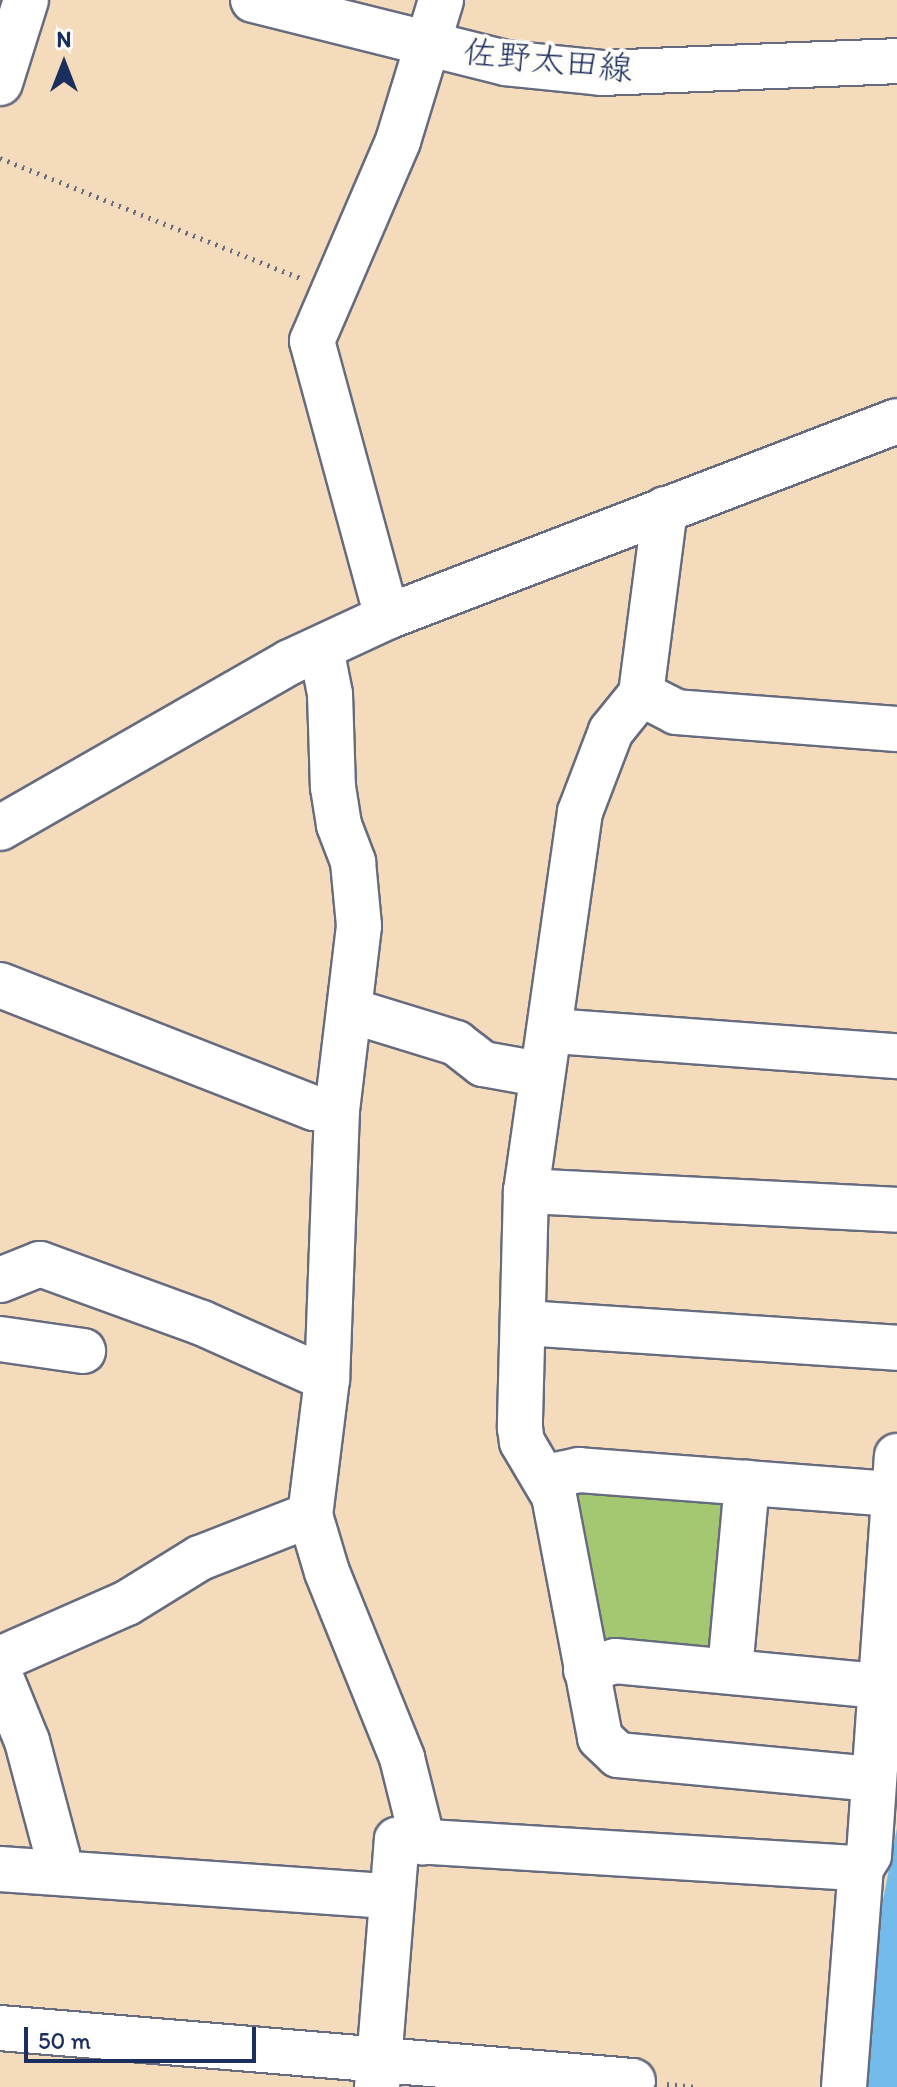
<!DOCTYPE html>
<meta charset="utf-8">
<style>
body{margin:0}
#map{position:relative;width:897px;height:2087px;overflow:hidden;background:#f3dbbb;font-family:Itim,"Klee One",sans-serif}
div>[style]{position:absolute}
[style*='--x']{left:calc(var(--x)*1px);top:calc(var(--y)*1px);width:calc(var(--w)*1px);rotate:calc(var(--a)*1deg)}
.green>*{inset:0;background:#a3c871}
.water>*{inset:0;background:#72bbea}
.path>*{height:5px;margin-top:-2.5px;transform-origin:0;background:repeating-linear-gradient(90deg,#676b7f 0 2px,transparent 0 8px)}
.roads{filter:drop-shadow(2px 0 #676b7f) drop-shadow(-2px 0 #676b7f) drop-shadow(0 2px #676b7f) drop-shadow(0 -2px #676b7f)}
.minor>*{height:44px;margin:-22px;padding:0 22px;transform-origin:22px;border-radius:22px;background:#fff}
.major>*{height:44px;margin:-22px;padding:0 22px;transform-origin:22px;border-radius:22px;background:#fff}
span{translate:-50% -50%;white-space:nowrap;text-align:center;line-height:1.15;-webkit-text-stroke:8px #fdfcf7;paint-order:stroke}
.street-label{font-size:34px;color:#1b2f5e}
.north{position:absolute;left:24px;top:24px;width:80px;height:80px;-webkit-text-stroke:6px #fdfcf7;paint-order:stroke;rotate:0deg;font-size:22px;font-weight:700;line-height:32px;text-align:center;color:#1b2f5e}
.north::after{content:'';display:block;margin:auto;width:28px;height:36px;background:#1b2f5e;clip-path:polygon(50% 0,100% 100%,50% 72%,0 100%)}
.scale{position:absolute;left:24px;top:2027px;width:232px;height:36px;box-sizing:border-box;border:4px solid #1b2f5e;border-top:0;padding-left:10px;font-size:24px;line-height:28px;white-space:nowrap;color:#1b2f5e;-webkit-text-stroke:6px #fdfcf7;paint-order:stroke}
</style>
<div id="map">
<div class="green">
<div style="clip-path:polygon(580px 1482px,728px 1495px,718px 1654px,598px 1650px,571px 1496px)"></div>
</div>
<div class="water">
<div style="clip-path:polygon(897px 1828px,897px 2087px,863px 2087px,876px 1936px)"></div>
</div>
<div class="path">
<div style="--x:0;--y:158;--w:325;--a:21.8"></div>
<div style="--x:667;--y:2084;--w:31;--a:6"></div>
</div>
<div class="roads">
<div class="minor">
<div style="--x:0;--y:83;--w:87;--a:-72.6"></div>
<div style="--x:665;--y:509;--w:187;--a:97.4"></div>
<div style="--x:641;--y:694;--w:48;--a:129"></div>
<div style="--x:611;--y:731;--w:87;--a:110.9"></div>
<div style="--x:580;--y:812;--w:383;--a:98.1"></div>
<div style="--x:526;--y:1191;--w:237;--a:91.5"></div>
<div style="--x:520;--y:1428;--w:14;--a:82"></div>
<div style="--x:522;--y:1442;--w:63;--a:59.3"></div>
<div style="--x:554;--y:1496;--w:246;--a:79.2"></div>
<div style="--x:600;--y:1738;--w:25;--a:43"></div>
<div style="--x:618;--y:1755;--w:257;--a:5.4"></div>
<div style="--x:387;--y:617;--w:286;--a:-105.2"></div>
<div style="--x:312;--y:341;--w:218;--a:-66.7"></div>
<div style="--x:398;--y:141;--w:147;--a:-73"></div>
<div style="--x:321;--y:648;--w:47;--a:78.9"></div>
<div style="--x:330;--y:694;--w:93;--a:88.2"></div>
<div style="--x:333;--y:787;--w:38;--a:81"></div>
<div style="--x:339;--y:825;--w:40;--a:69"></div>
<div style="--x:353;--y:862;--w:64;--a:84.6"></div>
<div style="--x:359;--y:926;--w:185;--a:96.8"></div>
<div style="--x:337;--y:1110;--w:269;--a:92.1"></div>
<div style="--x:327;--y:1379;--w:137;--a:97.1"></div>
<div style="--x:310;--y:1515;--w:59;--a:73.4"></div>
<div style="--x:327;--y:1572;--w:201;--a:68"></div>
<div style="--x:402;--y:1758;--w:87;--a:76"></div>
<div style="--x:641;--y:694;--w:39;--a:27"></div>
<div style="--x:676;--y:712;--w:222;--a:4.4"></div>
<div style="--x:0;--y:828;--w:334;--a:-29.8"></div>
<div style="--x:290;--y:662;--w:107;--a:-24.9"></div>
<div style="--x:387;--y:617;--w:546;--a:-21.02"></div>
<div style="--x:0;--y:985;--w:337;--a:21.4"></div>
<div style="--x:314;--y:1108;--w:23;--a:5"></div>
<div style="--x:352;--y:1011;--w:109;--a:17.1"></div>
<div style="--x:456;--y:1043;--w:34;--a:38"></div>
<div style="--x:483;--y:1064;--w:57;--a:10.1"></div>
<div style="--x:553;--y:1031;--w:345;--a:4.2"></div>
<div style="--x:526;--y:1191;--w:371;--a:2.9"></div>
<div style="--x:0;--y:1280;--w:43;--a:-21.8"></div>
<div style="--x:40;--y:1264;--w:172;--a:20"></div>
<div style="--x:202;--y:1323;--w:137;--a:24.1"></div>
<div style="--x:524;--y:1323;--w:374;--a:3.8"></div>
<div style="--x:0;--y:1339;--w:84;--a:8.2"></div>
<div style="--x:546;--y:1477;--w:34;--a:-12"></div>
<div style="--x:579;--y:1470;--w:316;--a:4.4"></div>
<div style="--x:0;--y:1659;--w:139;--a:-23.8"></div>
<div style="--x:127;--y:1603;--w:86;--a:-31.7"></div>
<div style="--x:200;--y:1558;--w:118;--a:-21.4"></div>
<div style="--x:586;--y:1670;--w:30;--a:-17"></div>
<div style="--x:615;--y:1661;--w:266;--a:5.4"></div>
<div style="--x:730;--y:1670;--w:188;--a:-84.8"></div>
<div style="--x:0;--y:1675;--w:71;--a:67.8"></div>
<div style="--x:27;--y:1741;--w:117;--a:75.1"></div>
<div style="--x:57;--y:1854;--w:18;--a:96"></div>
<div style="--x:0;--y:1869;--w:392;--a:4"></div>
<div style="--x:0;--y:2028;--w:635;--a:4.79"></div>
<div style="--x:377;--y:2087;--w:248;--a:-85.4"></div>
<div style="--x:397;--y:1840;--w:465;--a:3.5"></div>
<div style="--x:844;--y:2087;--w:220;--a:-85.6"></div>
<div style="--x:861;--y:1868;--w:15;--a:-58"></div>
<div style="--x:869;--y:1855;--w:400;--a:-86"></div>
</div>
<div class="major">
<div style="--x:253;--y:0;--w:260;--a:14"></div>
<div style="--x:505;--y:63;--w:97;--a:5.9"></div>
<div style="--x:601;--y:73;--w:296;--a:-2.3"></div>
</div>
</div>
<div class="street-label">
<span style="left:548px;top:60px;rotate:6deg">佐野太田線</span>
</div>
<div class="north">N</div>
<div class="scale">50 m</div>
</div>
